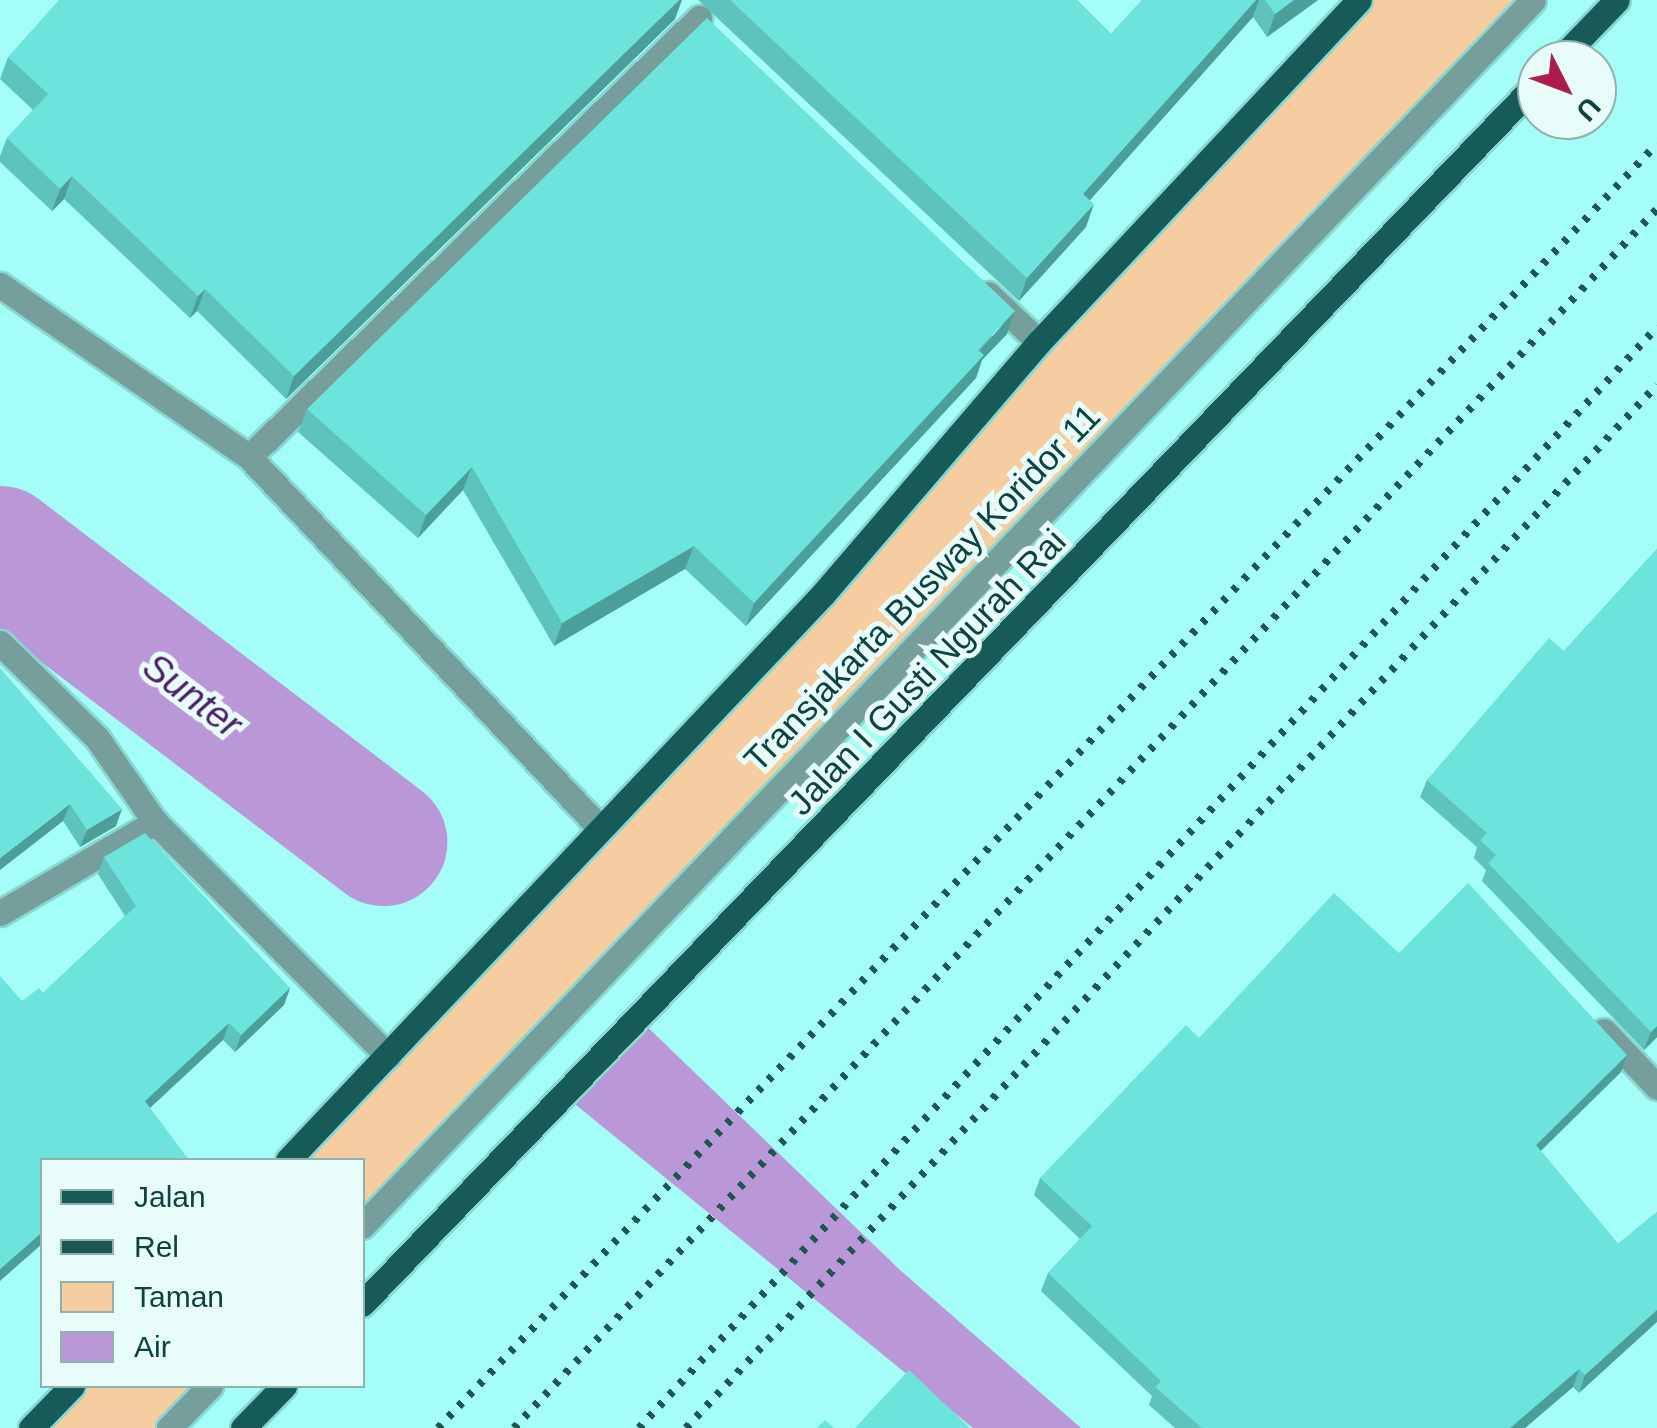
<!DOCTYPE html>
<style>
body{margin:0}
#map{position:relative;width:1657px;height:1428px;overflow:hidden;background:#a4fdf6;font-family:Helvetica,sans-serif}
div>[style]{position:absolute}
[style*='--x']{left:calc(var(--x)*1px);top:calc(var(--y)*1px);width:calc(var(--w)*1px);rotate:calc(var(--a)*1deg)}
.green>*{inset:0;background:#f6cda0}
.water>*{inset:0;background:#ba97d6}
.river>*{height:128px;margin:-64px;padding:0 64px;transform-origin:64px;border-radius:64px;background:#ba97d6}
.roads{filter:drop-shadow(2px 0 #86d8d1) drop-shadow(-2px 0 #86d8d1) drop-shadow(0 2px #86d8d1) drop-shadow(0 -2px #86d8d1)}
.minor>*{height:25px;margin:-12.5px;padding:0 12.5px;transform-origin:12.5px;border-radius:12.5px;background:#769e9a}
.major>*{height:25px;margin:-12.5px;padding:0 12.5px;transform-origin:12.5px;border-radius:12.5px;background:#165b57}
.rail>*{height:8px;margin-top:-4px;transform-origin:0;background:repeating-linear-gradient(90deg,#1d5653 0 5px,transparent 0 15px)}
.wall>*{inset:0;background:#5dc3bc}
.shaded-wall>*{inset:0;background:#4c9f99}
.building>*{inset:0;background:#6ce3db}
span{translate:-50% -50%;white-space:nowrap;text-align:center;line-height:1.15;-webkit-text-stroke:10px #e8fdfa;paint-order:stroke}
.street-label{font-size:35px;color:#0c423f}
.water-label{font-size:38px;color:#4d1f6a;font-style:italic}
.legend{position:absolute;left:40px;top:1158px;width:325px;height:230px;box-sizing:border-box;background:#e8fdfa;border:2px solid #90b2af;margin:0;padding:12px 18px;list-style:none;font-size:30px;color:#0c423f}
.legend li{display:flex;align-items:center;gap:20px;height:50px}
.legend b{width:50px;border:2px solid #90b2af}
.north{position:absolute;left:1517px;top:40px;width:100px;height:100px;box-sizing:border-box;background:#e8fdfa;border:2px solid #90b2af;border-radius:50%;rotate:132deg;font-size:28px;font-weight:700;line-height:40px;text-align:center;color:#0c423f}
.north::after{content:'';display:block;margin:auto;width:35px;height:45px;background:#ae1c4b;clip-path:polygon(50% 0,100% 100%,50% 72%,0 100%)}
</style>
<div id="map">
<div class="green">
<div style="clip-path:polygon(1359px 0,1534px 0,363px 1226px,362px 1160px,288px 1160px)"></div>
<div style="clip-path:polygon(72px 1386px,210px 1386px,169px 1428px,31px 1428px)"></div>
</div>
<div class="water">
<div style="clip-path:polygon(636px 1016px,900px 1270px,1081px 1428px,973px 1428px,565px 1096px)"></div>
</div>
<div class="river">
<div style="--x:0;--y:550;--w:482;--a:37.3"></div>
</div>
<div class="roads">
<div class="minor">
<div style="--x:0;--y:285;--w:303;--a:34.6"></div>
<div style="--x:249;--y:457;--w:511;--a:46.59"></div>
<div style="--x:988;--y:294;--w:70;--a:43.3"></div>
<div style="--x:249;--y:457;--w:629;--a:-44.29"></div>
<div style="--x:0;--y:643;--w:136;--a:44.4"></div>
<div style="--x:97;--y:738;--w:102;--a:55.4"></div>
<div style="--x:155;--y:822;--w:330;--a:45.1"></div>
<div style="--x:0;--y:913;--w:180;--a:-30.4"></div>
<div style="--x:1604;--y:1031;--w:77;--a:46.6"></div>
<div style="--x:362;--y:1226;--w:1695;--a:-46.31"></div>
<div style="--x:169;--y:1428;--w:59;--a:-45.7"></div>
</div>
<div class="major">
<div style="--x:1559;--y:60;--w:83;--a:-46"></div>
<div style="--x:288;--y:1160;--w:779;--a:-46.61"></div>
<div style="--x:823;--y:594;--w:332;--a:-49.4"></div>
<div style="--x:1039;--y:342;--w:468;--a:-46.9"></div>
<div style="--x:362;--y:1304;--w:1695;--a:-46.1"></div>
<div style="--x:31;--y:1428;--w:59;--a:-45.7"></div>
<div style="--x:243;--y:1428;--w:59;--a:-45.7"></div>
</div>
</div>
<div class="rail">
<div style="--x:438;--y:1428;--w:1770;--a:-46.49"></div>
<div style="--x:514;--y:1428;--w:1671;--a:-46.84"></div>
<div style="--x:639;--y:1428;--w:1500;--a:-47.24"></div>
<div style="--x:686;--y:1428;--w:1425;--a:-47.05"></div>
</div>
<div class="wall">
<div style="clip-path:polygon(698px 0,1077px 0,1111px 34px,1142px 0,1318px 0,1267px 37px,1253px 17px,1089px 200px,1086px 227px,1019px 301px)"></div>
<div style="clip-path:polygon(675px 19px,286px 399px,197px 311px,190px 318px,64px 199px,52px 211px,0 162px,0 156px,7px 138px,33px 110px,0 79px,8px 57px)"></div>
<div style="clip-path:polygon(1007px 334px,982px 360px,976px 378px,746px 626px,685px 569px,554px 646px,463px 490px,418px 538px,298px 432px,307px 409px)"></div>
<div style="clip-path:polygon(1657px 549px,1657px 1037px,1644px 1050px,1482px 881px,1486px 870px,1474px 858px,1477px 847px,1420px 797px,1427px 780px,1564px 651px)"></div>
<div style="clip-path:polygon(0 668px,116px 826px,80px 847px,63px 821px)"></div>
<div style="clip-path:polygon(104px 857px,290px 988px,284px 1005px,235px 1052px,223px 1040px,150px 1108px,42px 1160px,22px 1001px,43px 993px,125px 916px,98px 874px)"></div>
<div style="clip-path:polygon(1399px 953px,1621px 1072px,1541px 1151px,1618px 1244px,1657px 1212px,1579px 1393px,1573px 1387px,1525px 1428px,1175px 1428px,1149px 1405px,1152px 1396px,1041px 1291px,1048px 1273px,1080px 1239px,1034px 1195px,1040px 1178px,1199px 1038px)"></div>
</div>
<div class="shaded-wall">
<div style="clip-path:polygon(679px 0,682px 0,675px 19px,286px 399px,294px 376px)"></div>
<div style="clip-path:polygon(1256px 0,1259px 0,1253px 17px,1075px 217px,1083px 194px)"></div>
<div style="clip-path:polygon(1294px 0,1318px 0,1267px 37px,1275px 14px)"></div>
<div style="clip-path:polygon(72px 176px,64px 199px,52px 211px,60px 189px)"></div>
<div style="clip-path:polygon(1094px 204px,1086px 227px,1019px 301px,1027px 278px)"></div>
<div style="clip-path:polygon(205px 289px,197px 311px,190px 318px,198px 296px)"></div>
<div style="clip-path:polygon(1015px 311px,1007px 334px,982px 360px,976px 378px,746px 626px,754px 603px)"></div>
<div style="clip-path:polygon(472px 467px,463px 490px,418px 538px,426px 515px)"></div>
<div style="clip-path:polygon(694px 546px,685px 569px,554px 646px,562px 623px)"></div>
<div style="clip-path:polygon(70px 804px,63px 821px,0 870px,0 858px)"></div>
<div style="clip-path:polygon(122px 809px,116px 826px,80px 847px,87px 830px)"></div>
<div style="clip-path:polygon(290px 988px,284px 1005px,235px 1052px,241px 1035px)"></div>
<div style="clip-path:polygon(229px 1023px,223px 1040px,139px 1118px,145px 1101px)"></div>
<div style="clip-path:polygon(1657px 1026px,1657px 1037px,1644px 1050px,1651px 1032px)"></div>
<div style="clip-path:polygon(1627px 1055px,1621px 1072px,1529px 1162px,1536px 1145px)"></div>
<div style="clip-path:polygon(42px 1232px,42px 1244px,0 1281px,0 1269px)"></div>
<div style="clip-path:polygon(1657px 1306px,1657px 1322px,1579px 1393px,1585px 1375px)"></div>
<div style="clip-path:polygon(1579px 1369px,1573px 1387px,1525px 1428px,1510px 1428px)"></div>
</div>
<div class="building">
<div style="clip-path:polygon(59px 0,679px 0,294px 376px,205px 289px,198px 296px,72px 176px,60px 189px,7px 138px,48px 94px,8px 57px)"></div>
<div style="clip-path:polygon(730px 0,1077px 0,1111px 34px,1142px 0,1256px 0,1083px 194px,1094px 204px,1027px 278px)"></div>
<div style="clip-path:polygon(1265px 0,1294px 0,1275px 14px)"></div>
<div style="clip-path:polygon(707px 18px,1015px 311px,978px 350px,984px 355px,754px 603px,694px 546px,562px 623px,472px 467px,426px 515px,307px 409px)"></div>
<div style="clip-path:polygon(1657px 549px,1657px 1026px,1651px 1032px,1488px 863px,1496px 855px,1480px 840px,1487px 833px,1427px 780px,1549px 638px,1564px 651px)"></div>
<div style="clip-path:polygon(0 668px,122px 809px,87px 830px,70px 804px,0 858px)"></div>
<div style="clip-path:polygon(145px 833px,290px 988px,241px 1035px,229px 1023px,145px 1101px,189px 1160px,42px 1160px,42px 1232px,0 1269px,0 976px,22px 1001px,39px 988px,43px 993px,136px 906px,104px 857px)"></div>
<div style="clip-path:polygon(1468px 883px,1627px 1055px,1536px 1145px,1618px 1244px,1657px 1212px,1657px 1310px,1585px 1375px,1579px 1369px,1510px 1428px,1202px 1428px,1155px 1387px,1161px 1381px,1048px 1273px,1092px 1226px,1040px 1178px,1186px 1025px,1199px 1038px,1334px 893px,1399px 953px)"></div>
<div style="clip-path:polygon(909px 1370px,970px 1428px,855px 1428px)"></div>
<div style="clip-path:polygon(825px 1420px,834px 1428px,817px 1428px)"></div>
</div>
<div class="street-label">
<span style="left:922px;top:588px;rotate:-46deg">Transjakarta Busway Koridor 11</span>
<span style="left:927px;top:672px;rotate:-46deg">Jalan I Gusti Ngurah Rai</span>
</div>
<div class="water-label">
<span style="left:192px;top:696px;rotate:37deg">Sunter</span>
</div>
<ul class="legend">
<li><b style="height:12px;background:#165b57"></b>Jalan</li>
<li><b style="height:12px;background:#1d5653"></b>Rel</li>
<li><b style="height:28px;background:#f6cda0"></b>Taman</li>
<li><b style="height:28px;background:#ba97d6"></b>Air</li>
</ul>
<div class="north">U</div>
</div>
